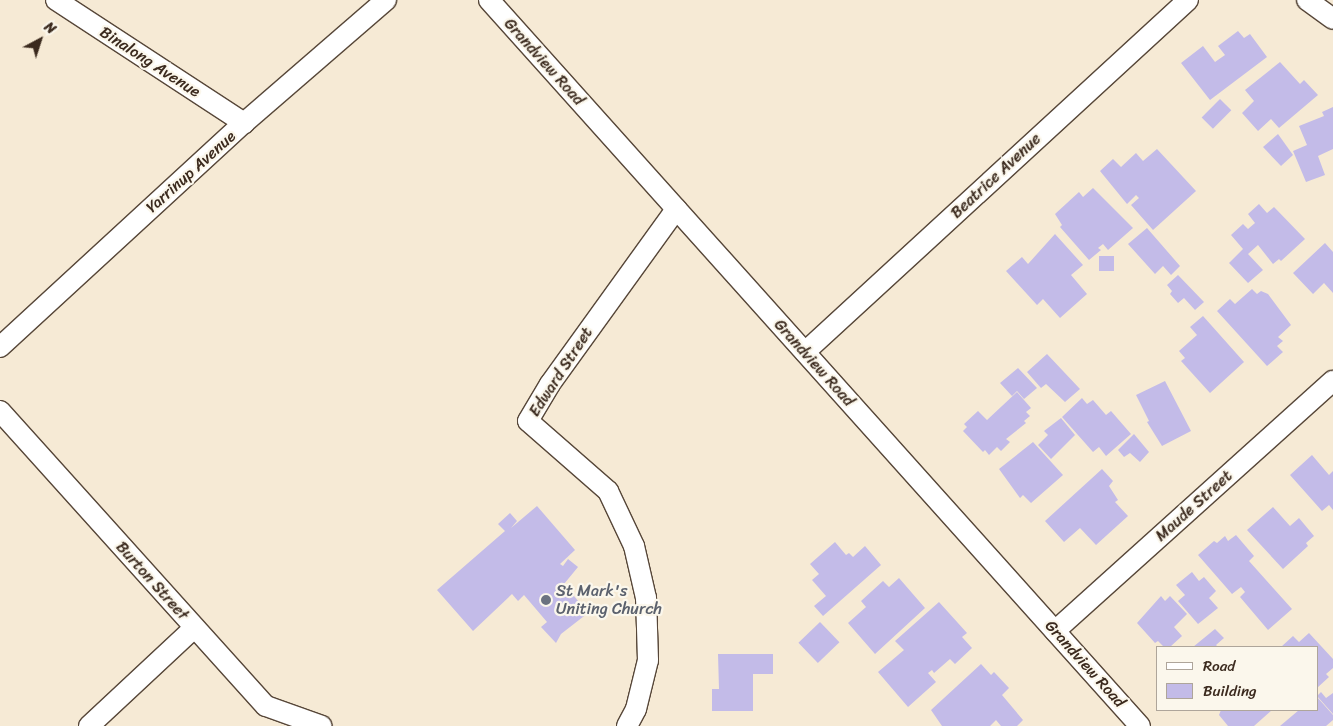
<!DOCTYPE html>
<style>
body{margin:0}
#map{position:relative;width:1333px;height:726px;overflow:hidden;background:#f6ead5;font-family:Sriracha,sans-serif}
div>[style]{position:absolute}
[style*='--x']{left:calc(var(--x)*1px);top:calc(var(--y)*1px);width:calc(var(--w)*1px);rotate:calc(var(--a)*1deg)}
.building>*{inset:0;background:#c3bbe8;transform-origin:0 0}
.roads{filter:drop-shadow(1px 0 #574739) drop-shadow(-1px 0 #574739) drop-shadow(0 1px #574739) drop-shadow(0 -1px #574739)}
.minor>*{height:20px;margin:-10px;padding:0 10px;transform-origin:10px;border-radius:10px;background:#fff}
.dots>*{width:14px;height:14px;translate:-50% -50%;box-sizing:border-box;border:2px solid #fbf7ec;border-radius:50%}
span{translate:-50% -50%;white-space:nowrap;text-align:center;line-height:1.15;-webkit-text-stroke:4.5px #fbf7ec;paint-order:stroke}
.street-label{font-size:16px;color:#3b2a1e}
.worship-label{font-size:16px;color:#5b616d}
.left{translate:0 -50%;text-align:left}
.legend{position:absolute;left:1156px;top:646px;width:162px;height:65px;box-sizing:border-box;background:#fbf7ec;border:1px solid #aea59a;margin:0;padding:6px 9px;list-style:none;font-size:15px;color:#3b2a1e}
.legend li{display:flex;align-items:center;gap:10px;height:25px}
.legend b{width:25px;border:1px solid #aea59a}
.north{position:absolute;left:15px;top:15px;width:50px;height:50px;-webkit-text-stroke:4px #fbf7ec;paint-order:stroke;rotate:40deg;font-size:14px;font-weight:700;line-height:20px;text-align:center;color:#3b2a1e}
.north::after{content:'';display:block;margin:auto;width:18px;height:22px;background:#3b2a1e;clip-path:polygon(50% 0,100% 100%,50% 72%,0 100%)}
</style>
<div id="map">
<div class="building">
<div style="clip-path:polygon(1238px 31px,1244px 38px,1250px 34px,1267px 57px,1210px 100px,1181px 63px,1203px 46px,1215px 62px,1225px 55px,1218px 46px)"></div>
<div style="clip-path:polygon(1280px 62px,1300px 84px,1304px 80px,1318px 95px,1279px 128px,1271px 119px,1258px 131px,1242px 113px,1254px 101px,1245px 90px)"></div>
<div style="left:1220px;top:99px;width:16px;height:26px;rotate:45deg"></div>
<div style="clip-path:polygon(1333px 107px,1333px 149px,1318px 156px,1325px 175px,1306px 182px,1293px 151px,1307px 145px,1299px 126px,1324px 116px,1322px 112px)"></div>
<div style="clip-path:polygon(1278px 134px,1293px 155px,1281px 166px,1263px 147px)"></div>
<div style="clip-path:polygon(1157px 149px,1196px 191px,1153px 230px,1131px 205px,1139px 198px,1136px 195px,1127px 204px,1100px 171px,1113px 159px,1121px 167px,1136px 153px,1143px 161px)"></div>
<div style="clip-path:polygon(1093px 188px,1133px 228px,1108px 250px,1103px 244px,1098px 248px,1101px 250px,1089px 260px,1060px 227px,1062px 225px,1055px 214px,1079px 192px,1083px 197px)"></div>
<div style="clip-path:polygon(1259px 204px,1267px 213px,1274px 207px,1305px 239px,1281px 261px,1279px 259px,1273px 264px,1258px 245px,1248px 254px,1263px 270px,1248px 283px,1229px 263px,1243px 249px,1231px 235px,1243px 224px,1248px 229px,1255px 223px,1248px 214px)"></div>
<div style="clip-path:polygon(1147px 228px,1180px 266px,1171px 275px,1163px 266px,1155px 274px,1128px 244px)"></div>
<div style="clip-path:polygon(1055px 234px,1083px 265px,1071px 275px,1087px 294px,1060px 318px,1043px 299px,1037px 305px,1006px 271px,1022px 257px,1028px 264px)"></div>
<div style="clip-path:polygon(1325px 243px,1333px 252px,1333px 293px,1324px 283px,1313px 294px,1293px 273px)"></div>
<div style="left:1099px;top:256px;width:15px;height:15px"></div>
<div style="clip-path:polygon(1178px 275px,1204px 302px,1195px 310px,1184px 298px,1178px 303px,1170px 294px,1172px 291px,1167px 285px)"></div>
<div style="clip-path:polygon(1252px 289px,1257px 294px,1261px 291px,1268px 294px,1291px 325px,1278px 337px,1283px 341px,1277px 346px,1283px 352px,1267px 366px,1217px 311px,1230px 299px,1235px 304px)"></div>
<div style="clip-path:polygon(1203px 316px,1244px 362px,1210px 393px,1181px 361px,1185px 358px,1179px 351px,1197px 335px,1190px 327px)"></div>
<div style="clip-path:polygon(1047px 354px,1080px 389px,1065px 402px,1046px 384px,1041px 388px,1027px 372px)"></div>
<div style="clip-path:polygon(1018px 368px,1037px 388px,1024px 399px,1017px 391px,1012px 396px,1000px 383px)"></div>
<div style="clip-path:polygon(1165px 381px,1191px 431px,1162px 446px,1147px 422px,1149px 421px,1136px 395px)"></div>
<div style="clip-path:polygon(1017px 392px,1031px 408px,1026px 412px,1030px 416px,1024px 421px,1026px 423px,1006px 439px,1010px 442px,1001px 451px,997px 447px,989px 455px,985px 450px,983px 452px,963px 431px,967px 427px,964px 424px,978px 411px,987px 420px)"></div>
<div style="clip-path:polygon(1082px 398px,1087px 404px,1093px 400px,1106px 415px,1111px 411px,1131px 434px,1106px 456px,1099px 447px,1093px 452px,1062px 417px)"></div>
<div style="clip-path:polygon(1061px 418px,1075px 435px,1051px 459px,1038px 445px,1048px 435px,1044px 431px)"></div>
<div style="clip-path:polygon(1134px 434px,1149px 452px,1140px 462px,1130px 453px,1124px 457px,1118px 450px)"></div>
<div style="clip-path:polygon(1033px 442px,1063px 475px,1031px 503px,1023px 495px,1020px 498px,999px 469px)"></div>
<div style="clip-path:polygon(1312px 455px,1329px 475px,1333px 471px,1333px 510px,1329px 505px,1322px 511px,1290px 475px)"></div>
<div style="clip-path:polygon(1102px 469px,1113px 481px,1109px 486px,1118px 500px,1115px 502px,1128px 516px,1096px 545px,1080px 528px,1064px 542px,1045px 521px)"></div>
<div style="clip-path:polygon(537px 506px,575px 550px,560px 564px,563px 566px,568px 559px,578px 567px,564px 584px,588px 613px,561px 634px,556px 643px,541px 627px,547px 622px,524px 595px,518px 601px,512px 594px,473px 631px,437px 590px,505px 531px,498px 524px,510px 513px,517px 521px,511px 528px)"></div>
<div style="clip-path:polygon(1273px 507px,1290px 526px,1299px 518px,1314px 536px,1306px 543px,1308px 546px,1283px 569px,1247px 530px)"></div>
<div style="clip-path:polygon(1236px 535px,1254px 556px,1249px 561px,1292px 609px,1268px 630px,1240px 597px,1245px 592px,1241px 587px,1232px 594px,1198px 555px,1214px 541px,1217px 543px,1225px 536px,1228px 541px)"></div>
<div style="clip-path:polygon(835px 542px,846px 555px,849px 553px,853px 557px,865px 546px,881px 565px,823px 616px,814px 606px,826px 596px,812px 580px,819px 574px,810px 564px)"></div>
<div style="clip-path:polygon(1192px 572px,1199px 581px,1204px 577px,1216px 591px,1209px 598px,1218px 608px,1198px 624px,1178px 601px,1185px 595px,1176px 585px)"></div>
<div style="clip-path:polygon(899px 578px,925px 608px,875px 654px,848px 623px,866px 607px,861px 601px,883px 581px,889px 587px)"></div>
<div style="clip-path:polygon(1161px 596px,1165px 601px,1170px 596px,1187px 614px,1174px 627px,1182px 636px,1170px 647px,1164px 647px,1158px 641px,1155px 643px,1137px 623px)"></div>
<div style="clip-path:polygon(939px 602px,967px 633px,962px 637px,972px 648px,955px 664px,950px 659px,934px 673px,932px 670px,928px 673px,936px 682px,908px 707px,878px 672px,904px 650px,895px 641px)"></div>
<div style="left:820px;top:622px;width:28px;height:30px;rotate:46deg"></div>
<div style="clip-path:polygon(1215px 629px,1224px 638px,1216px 645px,1218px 647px,1193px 647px)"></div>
<div style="clip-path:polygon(1309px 633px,1333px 659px,1333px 668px,1326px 674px,1329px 677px,1317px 688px,1317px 647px,1281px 647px,1293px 636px,1299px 642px)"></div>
<div style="clip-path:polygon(718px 654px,773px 654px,773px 674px,753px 674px,753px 711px,712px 711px,712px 689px,719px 689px)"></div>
<div style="clip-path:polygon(981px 664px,991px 675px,994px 672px,1009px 688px,1002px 695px,1023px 720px,1017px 726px,1001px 726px,996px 720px,990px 726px,942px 726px,931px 710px)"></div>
<div style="clip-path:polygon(1321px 692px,1326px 698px,1333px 693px,1333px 714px,1317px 696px)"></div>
<div style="clip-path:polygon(1317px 697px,1333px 715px,1333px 720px,1326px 726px,1280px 726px,1299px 710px,1317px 710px)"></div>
<div style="clip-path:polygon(1221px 710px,1272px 710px,1254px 726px,1228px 726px,1219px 715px)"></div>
</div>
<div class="roads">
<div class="minor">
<div style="--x:56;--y:0;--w:225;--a:33.2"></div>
<div style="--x:489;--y:0;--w:975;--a:48.12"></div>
<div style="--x:1307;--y:0;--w:32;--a:36"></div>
<div style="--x:0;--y:347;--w:331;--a:-42.6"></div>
<div style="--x:244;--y:123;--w:188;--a:-40.9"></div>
<div style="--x:805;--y:352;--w:520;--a:-42.58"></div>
<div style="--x:0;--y:411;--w:397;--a:48"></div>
<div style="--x:266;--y:706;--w:59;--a:19.7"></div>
<div style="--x:1055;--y:631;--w:374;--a:-42"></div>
<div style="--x:89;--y:726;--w:144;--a:-43"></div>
<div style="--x:627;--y:726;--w:19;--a:-62"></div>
<div style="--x:636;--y:709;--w:50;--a:-76.2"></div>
<div style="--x:648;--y:660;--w:62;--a:-91.8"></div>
<div style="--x:646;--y:598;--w:53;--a:-103"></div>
<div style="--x:634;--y:546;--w:61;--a:-115.3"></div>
<div style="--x:608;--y:491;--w:106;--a:-138.8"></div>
<div style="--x:528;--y:421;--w:43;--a:-59.3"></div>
<div style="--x:550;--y:384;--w:216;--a:-54.2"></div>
</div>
</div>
<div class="dots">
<div style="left:546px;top:600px;background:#6b7280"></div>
</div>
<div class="street-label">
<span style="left:150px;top:62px;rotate:33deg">Binalong Avenue</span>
<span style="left:544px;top:62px;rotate:48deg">Grandview Road</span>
<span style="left:191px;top:172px;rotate:-42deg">Yarrinup Avenue</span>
<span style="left:996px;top:176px;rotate:-43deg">Beatrice Avenue</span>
<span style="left:814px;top:363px;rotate:48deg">Grandview Road</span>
<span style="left:561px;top:372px;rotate:-57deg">Edward Street</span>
<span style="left:1194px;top:506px;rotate:-42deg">Maude Street</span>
<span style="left:152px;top:581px;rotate:48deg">Burton Street</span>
<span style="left:1085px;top:664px;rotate:48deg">Grandview Road</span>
</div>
<div class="worship-label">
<span class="left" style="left:556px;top:600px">St Mark's<br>Uniting Church</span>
</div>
<ul class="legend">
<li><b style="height:6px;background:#fff"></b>Road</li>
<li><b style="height:14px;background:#c3bbe8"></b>Building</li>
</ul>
<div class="north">N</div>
</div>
